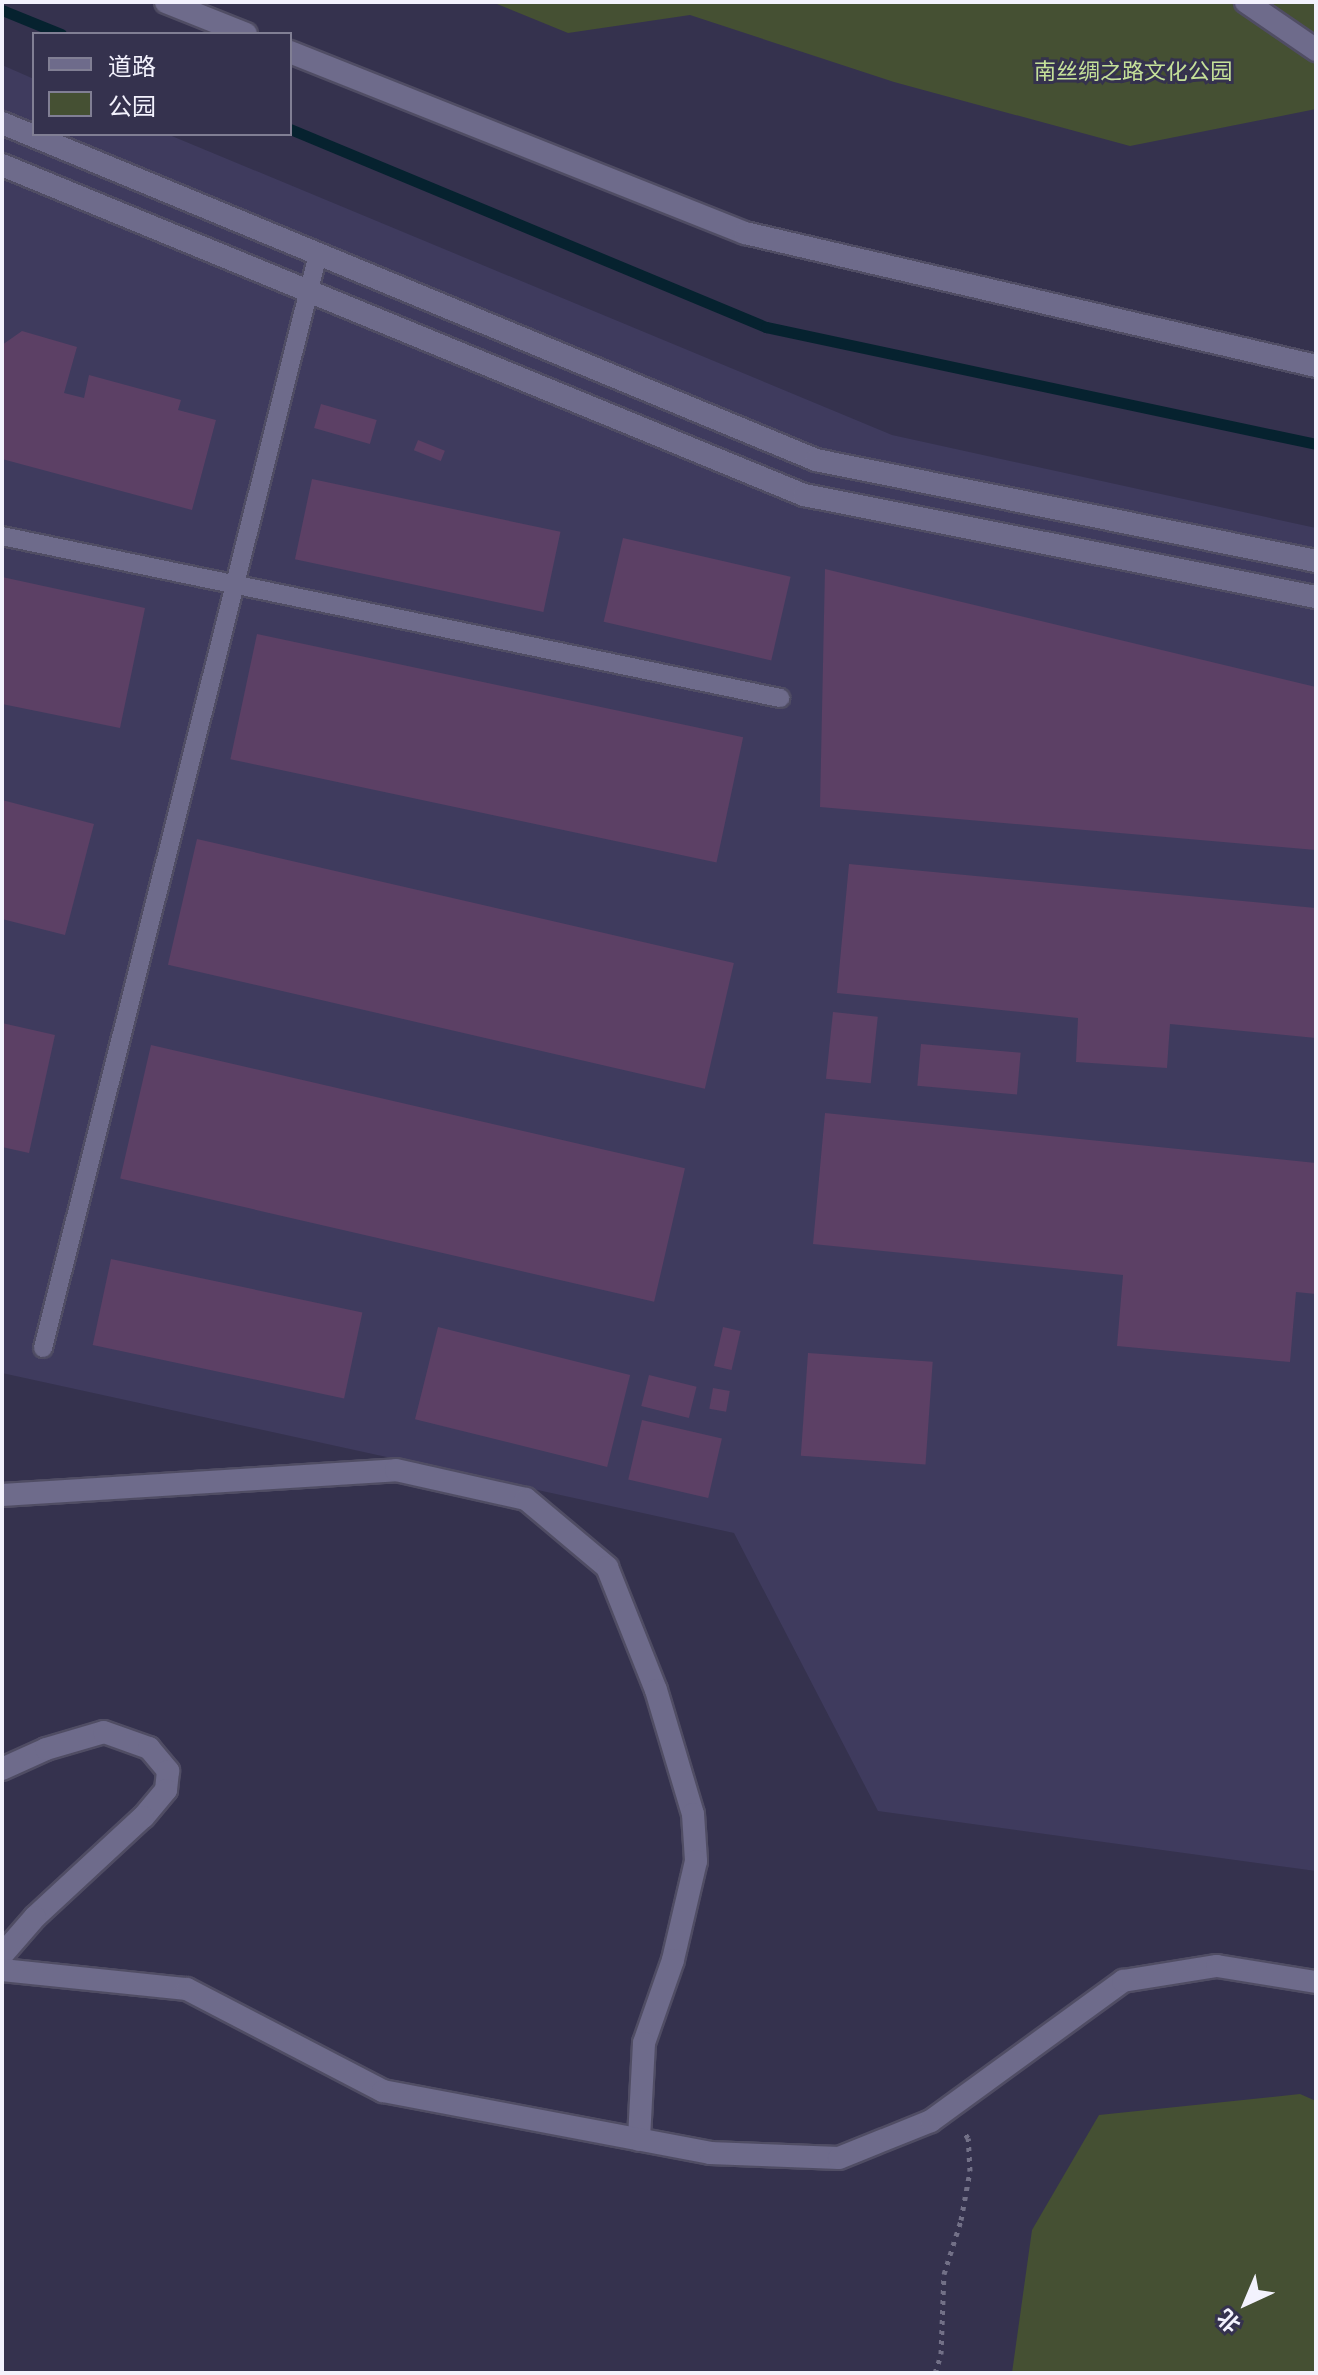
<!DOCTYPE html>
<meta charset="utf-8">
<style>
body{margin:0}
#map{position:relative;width:1318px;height:2375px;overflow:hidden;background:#35324e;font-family:"Varela Round","Noto Sans SC",sans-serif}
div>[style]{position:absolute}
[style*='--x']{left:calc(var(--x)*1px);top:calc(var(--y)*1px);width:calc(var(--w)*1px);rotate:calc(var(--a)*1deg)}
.built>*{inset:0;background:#3f3b5e}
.green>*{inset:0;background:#455033}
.stream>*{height:11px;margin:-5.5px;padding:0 5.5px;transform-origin:5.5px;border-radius:5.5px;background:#06222f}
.building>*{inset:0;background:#5c4065;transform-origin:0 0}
.path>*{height:5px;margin-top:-2.5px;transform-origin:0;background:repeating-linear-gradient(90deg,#727087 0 4px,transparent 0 10px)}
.roads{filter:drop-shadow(2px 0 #504d64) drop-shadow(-2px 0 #504d64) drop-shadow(0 2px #504d64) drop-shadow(0 -2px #504d64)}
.service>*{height:18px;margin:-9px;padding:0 9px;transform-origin:9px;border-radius:9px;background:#6e6b8b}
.minor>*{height:22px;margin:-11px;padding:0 11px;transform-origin:11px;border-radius:11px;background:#6e6b8b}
.tertiary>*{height:22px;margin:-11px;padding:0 11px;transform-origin:11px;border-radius:11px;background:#6e6b8b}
span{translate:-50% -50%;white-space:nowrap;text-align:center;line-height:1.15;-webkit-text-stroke:6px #35324e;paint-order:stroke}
.park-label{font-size:22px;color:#c5e199}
.frame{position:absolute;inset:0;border:4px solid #f3f2fd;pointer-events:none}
.legend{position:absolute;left:32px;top:32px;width:260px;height:104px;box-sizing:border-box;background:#35324e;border:2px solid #817f94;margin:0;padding:10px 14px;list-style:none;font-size:24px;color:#f3f2fd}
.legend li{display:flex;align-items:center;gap:16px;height:40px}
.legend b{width:40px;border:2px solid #817f94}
.north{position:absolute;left:1206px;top:2263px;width:80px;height:80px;-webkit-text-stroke:6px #35324e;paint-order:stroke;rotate:224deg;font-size:22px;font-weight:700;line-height:32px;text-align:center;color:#f3f2fd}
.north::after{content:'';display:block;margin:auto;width:28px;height:36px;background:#f3f2fd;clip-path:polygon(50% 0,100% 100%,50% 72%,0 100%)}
</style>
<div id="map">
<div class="built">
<div style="clip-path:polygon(2px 65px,34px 79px,34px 134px,167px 134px,892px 435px,1316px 528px,1316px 1871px,878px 1811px,734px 1533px,2px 1373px)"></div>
</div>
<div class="green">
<div style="clip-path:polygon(492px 2px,1316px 2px,1316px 109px,1130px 146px,894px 82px,690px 15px,568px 33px)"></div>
<div style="clip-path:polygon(1300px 2094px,1316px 2101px,1316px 2373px,1012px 2373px,1032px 2230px,1099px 2115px)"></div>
</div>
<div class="stream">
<div style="--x:2;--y:10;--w:64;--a:22.1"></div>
<div style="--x:290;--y:129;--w:516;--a:22.59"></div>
<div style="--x:766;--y:327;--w:562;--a:12.01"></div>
</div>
<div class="building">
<div style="clip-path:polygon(22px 331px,77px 347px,64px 393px,84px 398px,89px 375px,181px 400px,178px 410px,216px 420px,192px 510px,2px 459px,2px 345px)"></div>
<div style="left:321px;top:404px;width:58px;height:25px;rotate:16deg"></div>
<div style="left:418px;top:440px;width:29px;height:11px;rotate:22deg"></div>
<div style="left:312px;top:479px;width:254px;height:82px;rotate:12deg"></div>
<div style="left:623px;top:538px;width:172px;height:86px;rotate:13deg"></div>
<div style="clip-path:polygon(825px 569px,1316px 687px,1316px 850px,820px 807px)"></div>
<div style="clip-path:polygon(2px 577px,145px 608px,120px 728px,2px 704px)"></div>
<div style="left:257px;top:634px;width:497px;height:128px;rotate:12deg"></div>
<div style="clip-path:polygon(2px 800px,94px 824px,65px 935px,2px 919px)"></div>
<div style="left:197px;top:839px;width:551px;height:129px;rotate:13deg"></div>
<div style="clip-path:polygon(849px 864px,1316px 908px,1316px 1038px,1170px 1024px,1167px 1068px,1076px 1062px,1078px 1018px,837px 993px)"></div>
<div style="left:833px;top:1012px;width:45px;height:67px;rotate:6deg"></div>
<div style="clip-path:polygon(2px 1023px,55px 1035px,29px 1153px,2px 1147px)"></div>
<div style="left:921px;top:1044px;width:100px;height:42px;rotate:5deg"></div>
<div style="left:151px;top:1045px;width:548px;height:137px;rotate:13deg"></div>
<div style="clip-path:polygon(825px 1113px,1316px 1163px,1316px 1294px,1296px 1292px,1290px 1362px,1117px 1346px,1123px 1275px,813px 1244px)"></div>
<div style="left:111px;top:1259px;width:257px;height:88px;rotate:12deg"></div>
<div style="left:438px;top:1327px;width:198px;height:95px;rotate:14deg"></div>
<div style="left:723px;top:1327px;width:18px;height:40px;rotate:13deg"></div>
<div style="left:808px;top:1353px;width:125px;height:103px;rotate:4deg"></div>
<div style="left:649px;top:1375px;width:49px;height:32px;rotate:14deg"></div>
<div style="left:713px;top:1388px;width:17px;height:21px;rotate:10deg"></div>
<div style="left:642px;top:1420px;width:82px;height:61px;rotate:13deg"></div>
</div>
<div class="path">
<div style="--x:935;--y:2373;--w:20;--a:-72"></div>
<div style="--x:941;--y:2354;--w:80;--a:-87.9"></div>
<div style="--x:944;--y:2274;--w:57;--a:-72.5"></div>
<div style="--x:961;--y:2220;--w:50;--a:-79.6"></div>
<div style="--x:970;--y:2171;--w:33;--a:-93"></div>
<div style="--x:968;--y:2138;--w:7;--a:-124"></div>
</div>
<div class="roads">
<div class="service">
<div style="--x:2;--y:536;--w:795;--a:11.76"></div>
<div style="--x:43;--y:1348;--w:1128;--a:-75.89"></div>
</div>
<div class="minor">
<div style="--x:1246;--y:2;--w:85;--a:34.4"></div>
<div style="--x:2;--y:1495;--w:395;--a:-3.6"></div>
<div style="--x:396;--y:1470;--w:133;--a:12.6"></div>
<div style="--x:526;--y:1499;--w:106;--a:40"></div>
<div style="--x:607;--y:1567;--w:132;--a:68.3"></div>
<div style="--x:656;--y:1690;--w:129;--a:73.4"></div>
<div style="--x:693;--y:1814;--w:47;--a:86.3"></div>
<div style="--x:696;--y:1861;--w:102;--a:103.1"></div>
<div style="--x:673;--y:1960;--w:88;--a:109.3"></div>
<div style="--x:644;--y:2043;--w:97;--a:93"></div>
<div style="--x:2;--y:1769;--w:48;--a:-24.4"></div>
<div style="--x:46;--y:1749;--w:60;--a:-16.3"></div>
<div style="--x:104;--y:1732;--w:48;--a:19.6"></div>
<div style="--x:149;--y:1748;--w:30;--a:50"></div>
<div style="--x:168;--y:1771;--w:19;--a:96"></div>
<div style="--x:166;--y:1790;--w:35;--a:130"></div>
<div style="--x:143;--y:1817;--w:147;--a:137.2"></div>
<div style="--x:35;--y:1917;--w:50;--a:131"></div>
<div style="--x:2;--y:1970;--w:186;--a:5.9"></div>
<div style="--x:187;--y:1989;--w:221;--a:27.5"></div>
<div style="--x:383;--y:2091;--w:333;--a:10.7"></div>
<div style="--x:710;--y:2153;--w:129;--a:2.2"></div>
<div style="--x:839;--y:2158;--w:99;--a:-21.9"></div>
<div style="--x:931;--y:2121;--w:238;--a:-36.1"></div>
<div style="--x:1123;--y:1981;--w:95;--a:-9.1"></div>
<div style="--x:1217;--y:1966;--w:100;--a:9.2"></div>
</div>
<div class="tertiary">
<div style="--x:166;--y:2;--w:86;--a:21.8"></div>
<div style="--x:290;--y:52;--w:490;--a:21.7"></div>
<div style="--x:745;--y:233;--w:586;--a:13.11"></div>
<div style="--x:2;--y:123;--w:881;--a:22.49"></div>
<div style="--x:816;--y:460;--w:510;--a:11.42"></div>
<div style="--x:2;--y:165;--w:867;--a:22.37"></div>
<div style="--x:804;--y:495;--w:522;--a:11.27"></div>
</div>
</div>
<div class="park-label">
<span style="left:1133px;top:73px">南丝绸之路文化公园</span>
</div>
<div class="frame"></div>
<ul class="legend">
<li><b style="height:10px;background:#6e6b8b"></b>道路</li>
<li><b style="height:22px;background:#455033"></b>公园</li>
</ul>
<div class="north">北</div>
</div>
